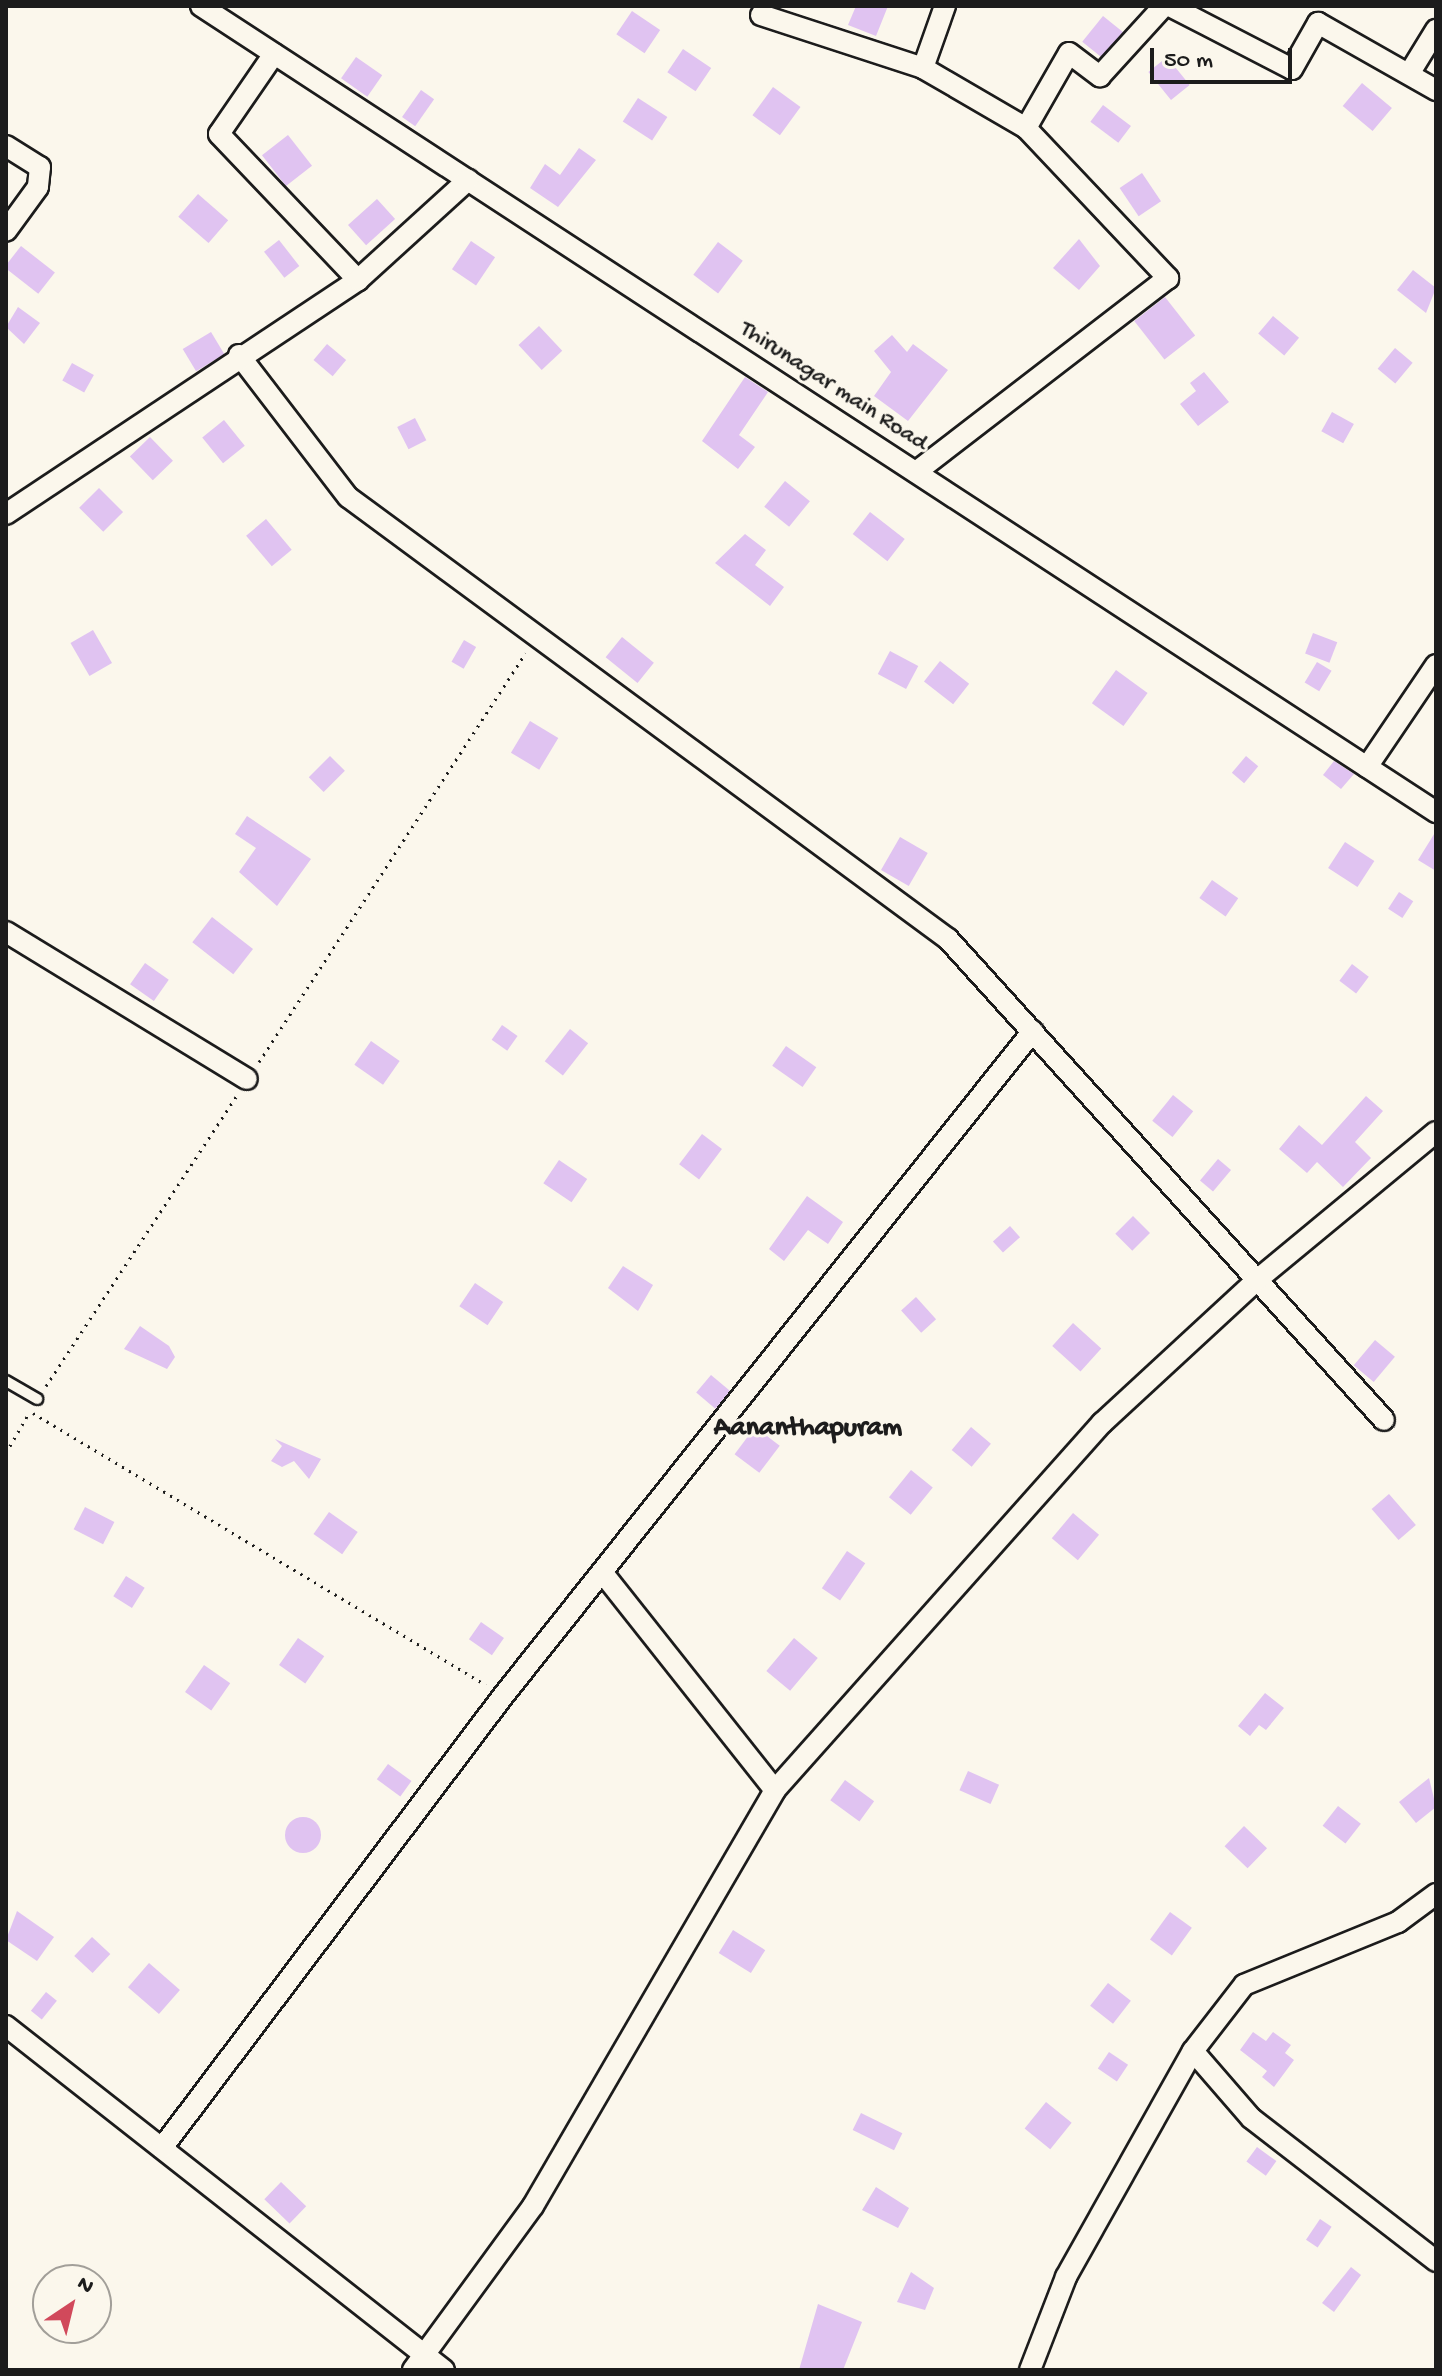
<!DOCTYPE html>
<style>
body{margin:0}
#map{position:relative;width:1442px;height:2376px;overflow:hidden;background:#fbf7ec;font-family:"Gochi Hand",sans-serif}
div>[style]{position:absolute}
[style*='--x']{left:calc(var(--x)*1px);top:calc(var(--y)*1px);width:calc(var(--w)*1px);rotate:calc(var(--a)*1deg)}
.building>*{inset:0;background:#e0c3f1;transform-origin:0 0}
.round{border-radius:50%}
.path>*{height:3px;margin-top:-1.5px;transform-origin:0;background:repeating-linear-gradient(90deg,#1c1c1c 0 2px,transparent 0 8px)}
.roads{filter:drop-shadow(2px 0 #1c1c1c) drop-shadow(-2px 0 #1c1c1c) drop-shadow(0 2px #1c1c1c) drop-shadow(0 -2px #1c1c1c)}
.lane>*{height:10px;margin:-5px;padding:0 5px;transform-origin:5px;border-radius:5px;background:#fbf7ec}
.street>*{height:20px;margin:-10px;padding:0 10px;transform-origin:10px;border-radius:10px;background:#fbf7ec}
span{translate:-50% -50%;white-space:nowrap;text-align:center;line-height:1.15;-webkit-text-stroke:6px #fbf7ec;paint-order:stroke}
.street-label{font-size:24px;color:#1c1c1c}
.quarter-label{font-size:28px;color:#1c1c1c;font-weight:700}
.frame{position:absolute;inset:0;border:8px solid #1c1c1c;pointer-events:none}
.north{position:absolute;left:32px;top:2264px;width:80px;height:80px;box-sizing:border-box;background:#fbf7ec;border:2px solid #a29f99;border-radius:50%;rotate:35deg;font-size:22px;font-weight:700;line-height:32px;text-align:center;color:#1c1c1c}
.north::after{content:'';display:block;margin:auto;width:28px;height:36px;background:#d1495b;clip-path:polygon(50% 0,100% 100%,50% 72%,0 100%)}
.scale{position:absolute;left:1150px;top:48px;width:142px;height:36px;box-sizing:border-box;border:4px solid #1c1c1c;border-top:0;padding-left:10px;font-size:24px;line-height:28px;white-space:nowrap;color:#1c1c1c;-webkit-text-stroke:6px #fbf7ec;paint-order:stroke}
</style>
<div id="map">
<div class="building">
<div style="clip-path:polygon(856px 6px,888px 6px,876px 36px,848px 25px)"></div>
<div style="left:632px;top:11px;width:34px;height:28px;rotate:34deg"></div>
<div style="left:1103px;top:16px;width:26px;height:33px;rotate:39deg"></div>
<div style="left:683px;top:49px;width:34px;height:28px;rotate:34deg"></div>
<div style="left:356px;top:57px;width:32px;height:26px;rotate:35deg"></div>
<div style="left:1167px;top:57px;width:36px;height:24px;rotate:51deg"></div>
<div style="left:1362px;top:83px;width:39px;height:30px;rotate:40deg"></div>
<div style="left:773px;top:87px;width:34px;height:35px;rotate:36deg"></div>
<div style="left:421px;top:90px;width:16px;height:33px;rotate:35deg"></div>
<div style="left:638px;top:98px;width:35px;height:28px;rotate:33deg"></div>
<div style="left:1103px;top:105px;width:35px;height:21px;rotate:37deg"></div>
<div style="left:288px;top:135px;width:39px;height:33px;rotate:52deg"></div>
<div style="clip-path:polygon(579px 148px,596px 160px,558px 207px,530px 188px,545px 164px,560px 175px)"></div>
<div style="left:1142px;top:173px;width:34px;height:27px;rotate:56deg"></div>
<div style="left:198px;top:194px;width:40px;height:30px;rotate:41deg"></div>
<div style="left:377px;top:199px;width:27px;height:39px;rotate:48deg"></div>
<div style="clip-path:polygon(1079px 239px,1100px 266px,1079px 290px,1053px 268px)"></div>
<div style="left:279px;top:240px;width:33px;height:19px;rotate:52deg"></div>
<div style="left:471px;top:241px;width:29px;height:34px;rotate:34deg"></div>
<div style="left:718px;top:242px;width:31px;height:41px;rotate:37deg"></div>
<div style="left:21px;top:246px;width:43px;height:27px;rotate:38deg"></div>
<div style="clip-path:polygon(1413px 270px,1436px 288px,1426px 313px,1397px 290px)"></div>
<div style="left:1165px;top:297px;width:49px;height:39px;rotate:52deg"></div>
<div style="clip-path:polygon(18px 307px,40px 323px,24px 344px,6px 327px)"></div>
<div style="left:1273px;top:316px;width:34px;height:23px;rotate:40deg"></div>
<div style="left:539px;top:326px;width:34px;height:28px;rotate:47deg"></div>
<div style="left:211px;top:332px;width:26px;height:33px;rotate:59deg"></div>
<div style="clip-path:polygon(892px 335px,907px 352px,913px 344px,948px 370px,908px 421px,874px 396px,891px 372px,874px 351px)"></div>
<div style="left:327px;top:344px;width:25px;height:21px;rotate:40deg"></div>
<div style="left:1395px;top:348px;width:23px;height:27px;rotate:40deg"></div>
<div style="left:72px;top:363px;width:25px;height:20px;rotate:29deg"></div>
<div style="clip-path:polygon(1204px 372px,1229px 402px,1198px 426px,1180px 404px,1196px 391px,1190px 383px)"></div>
<div style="clip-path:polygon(745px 377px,768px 392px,739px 435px,755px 447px,738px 469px,702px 441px)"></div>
<div style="left:1332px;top:412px;width:25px;height:22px;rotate:29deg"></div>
<div style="left:415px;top:418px;width:25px;height:20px;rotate:63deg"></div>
<div style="left:224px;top:420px;width:33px;height:28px;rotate:51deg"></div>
<div style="left:150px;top:437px;width:33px;height:28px;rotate:46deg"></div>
<div style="left:785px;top:481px;width:32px;height:33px;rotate:39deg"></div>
<div style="left:99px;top:488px;width:34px;height:28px;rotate:45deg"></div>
<div style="left:870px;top:512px;width:44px;height:28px;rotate:38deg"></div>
<div style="left:266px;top:519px;width:40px;height:26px;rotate:50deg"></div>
<div style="clip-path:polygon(745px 534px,766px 550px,755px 565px,784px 587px,770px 606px,715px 563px)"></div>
<div style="left:93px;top:630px;width:38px;height:26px;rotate:60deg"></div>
<div style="left:1313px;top:633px;width:26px;height:22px;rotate:21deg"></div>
<div style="left:622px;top:637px;width:41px;height:26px;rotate:39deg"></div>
<div style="left:464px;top:640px;width:14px;height:25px;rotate:30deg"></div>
<div style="left:890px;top:651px;width:32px;height:26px;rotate:28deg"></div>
<div style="left:940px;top:661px;width:37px;height:26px;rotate:38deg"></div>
<div style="left:1317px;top:662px;width:17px;height:24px;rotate:31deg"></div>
<div style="left:1116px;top:670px;width:39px;height:41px;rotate:36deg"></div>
<div style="left:530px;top:721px;width:33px;height:37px;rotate:31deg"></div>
<div style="left:330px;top:756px;width:21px;height:30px;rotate:45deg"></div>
<div style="left:1246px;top:756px;width:16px;height:22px;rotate:40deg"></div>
<div style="clip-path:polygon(1334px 761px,1354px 774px,1341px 789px,1323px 775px)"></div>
<div style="clip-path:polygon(247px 816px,311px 859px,277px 906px,239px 872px,256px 848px,235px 834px)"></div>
<div style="clip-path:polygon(1436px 831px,1436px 871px,1418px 860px)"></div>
<div style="left:900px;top:837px;width:32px;height:38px;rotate:30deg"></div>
<div style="left:1345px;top:842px;width:35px;height:31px;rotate:33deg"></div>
<div style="left:1212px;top:880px;width:32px;height:22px;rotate:35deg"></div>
<div style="left:1399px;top:892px;width:17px;height:20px;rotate:33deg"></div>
<div style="left:212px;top:917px;width:52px;height:32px;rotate:38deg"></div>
<div style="left:145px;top:963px;width:29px;height:26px;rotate:35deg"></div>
<div style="left:1352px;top:964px;width:21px;height:21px;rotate:37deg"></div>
<div style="left:502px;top:1025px;width:19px;height:18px;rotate:35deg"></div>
<div style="left:570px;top:1029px;width:23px;height:41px;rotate:38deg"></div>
<div style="left:371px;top:1041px;width:35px;height:29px;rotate:35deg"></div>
<div style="left:786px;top:1046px;width:37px;height:24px;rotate:35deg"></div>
<div style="left:1173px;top:1095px;width:26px;height:33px;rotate:39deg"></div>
<div style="clip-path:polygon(1366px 1096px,1383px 1111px,1355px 1142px,1371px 1158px,1343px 1187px,1317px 1162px,1307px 1173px,1279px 1149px,1299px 1125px,1322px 1145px)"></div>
<div style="left:702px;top:1134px;width:25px;height:38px;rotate:37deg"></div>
<div style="left:1218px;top:1159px;width:17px;height:28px;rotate:40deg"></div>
<div style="left:559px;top:1160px;width:34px;height:28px;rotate:34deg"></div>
<div style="clip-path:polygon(807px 1196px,843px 1222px,828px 1244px,808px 1230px,784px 1261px,769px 1249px)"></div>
<div style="left:1133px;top:1216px;width:24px;height:25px;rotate:45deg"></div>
<div style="left:1010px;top:1226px;width:15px;height:23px;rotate:48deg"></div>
<div style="clip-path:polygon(623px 1266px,653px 1285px,638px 1311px,608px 1288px)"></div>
<div style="left:475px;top:1283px;width:34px;height:28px;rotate:34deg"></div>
<div style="left:916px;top:1297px;width:30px;height:20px;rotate:48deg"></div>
<div style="left:1073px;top:1323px;width:38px;height:31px;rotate:42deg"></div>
<div style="clip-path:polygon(140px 1326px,169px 1346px,175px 1357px,167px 1369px,124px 1349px)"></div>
<div style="left:1375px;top:1340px;width:26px;height:33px;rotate:40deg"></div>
<div style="left:711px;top:1375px;width:25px;height:23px;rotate:40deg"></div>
<div style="left:755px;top:1427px;width:31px;height:34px;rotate:37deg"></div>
<div style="left:971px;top:1427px;width:26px;height:30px;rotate:40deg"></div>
<div style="clip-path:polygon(275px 1439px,321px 1459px,309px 1479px,294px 1461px,282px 1467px,271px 1461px,282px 1446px)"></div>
<div style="left:911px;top:1470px;width:28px;height:35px;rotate:39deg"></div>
<div style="left:1389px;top:1494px;width:41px;height:23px;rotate:49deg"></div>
<div style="left:85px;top:1507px;width:33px;height:25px;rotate:27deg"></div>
<div style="left:329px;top:1512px;width:35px;height:27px;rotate:35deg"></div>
<div style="left:1073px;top:1513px;width:34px;height:33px;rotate:40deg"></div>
<div style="left:847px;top:1551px;width:22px;height:45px;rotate:34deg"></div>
<div style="left:126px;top:1576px;width:22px;height:24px;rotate:32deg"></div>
<div style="left:481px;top:1622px;width:28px;height:21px;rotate:35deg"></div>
<div style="left:298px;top:1638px;width:32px;height:33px;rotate:35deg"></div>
<div style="left:794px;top:1638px;width:31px;height:43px;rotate:40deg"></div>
<div style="left:204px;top:1665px;width:32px;height:33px;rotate:35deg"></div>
<div style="clip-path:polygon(1265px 1693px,1284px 1708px,1266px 1730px,1259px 1725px,1250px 1736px,1238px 1726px)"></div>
<div style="left:388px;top:1764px;width:29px;height:19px;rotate:36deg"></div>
<div style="left:968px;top:1771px;width:34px;height:21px;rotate:24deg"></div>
<div style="clip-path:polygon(1429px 1778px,1436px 1807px,1416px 1823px,1399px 1802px)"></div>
<div style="left:845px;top:1780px;width:36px;height:25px;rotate:36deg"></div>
<div style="left:1338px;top:1806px;width:29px;height:25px;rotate:38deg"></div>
<div class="round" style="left:285px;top:1817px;width:36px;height:36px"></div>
<div style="left:1244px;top:1826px;width:32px;height:28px;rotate:44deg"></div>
<div style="clip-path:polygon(17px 1911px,54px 1937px,37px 1961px,6px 1940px)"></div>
<div style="left:1170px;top:1912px;width:27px;height:34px;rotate:36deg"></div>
<div style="left:733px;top:1930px;width:38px;height:27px;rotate:32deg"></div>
<div style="left:92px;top:1937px;width:25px;height:26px;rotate:43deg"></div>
<div style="left:149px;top:1963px;width:41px;height:32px;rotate:41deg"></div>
<div style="left:1108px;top:1983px;width:29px;height:29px;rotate:38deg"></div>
<div style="left:46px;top:1992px;width:14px;height:24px;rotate:39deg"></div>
<div style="clip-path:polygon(1253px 2032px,1266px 2041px,1273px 2032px,1291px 2045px,1285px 2053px,1294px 2060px,1274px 2087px,1262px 2077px,1267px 2071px,1240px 2050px)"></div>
<div style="left:1109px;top:2052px;width:23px;height:20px;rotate:34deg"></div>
<div style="left:1046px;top:2102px;width:33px;height:34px;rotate:39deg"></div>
<div style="left:861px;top:2113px;width:46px;height:19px;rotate:26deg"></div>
<div style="left:1257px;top:2147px;width:24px;height:18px;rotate:36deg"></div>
<div style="left:281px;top:2182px;width:35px;height:24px;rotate:44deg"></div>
<div style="clip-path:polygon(876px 2187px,909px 2208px,898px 2228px,862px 2210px)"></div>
<div style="left:1320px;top:2219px;width:14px;height:25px;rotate:34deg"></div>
<div style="clip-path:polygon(1351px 2267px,1361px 2275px,1334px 2312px,1322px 2303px)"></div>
<div style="clip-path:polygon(911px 2272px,934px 2288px,925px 2310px,897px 2302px)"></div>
<div style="clip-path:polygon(818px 2304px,862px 2322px,843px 2370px,799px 2370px)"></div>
</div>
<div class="path">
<div style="--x:259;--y:1062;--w:488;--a:-56.9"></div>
<div style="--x:46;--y:1386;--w:348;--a:-56.7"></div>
<div style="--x:33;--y:1413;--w:528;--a:30.98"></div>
<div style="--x:6;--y:1453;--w:46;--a:-60.1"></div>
</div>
<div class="roads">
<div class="lane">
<div style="--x:6;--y:1381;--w:36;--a:30"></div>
</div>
<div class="street">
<div style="--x:201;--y:6;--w:1475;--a:33.13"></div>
<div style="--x:1170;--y:6;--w:137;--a:27.3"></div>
<div style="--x:1292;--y:69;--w:53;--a:-60.5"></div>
<div style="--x:1318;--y:23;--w:136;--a:29.6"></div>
<div style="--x:761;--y:15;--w:170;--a:18.1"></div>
<div style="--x:923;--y:68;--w:119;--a:30.2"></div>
<div style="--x:1026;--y:128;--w:207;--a:46.6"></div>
<div style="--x:1168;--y:278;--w:318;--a:142.4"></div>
<div style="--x:274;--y:54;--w:97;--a:124.5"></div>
<div style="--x:219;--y:134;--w:202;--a:46.4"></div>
<div style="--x:923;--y:68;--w:66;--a:-70.5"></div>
<div style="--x:1409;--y:74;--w:52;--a:-58.5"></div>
<div style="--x:1026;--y:128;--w:86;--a:-60.2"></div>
<div style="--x:1069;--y:53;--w:39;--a:37"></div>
<div style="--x:1100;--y:76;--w:95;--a:-47.6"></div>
<div style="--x:6;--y:146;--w:40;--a:32"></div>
<div style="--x:40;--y:167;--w:20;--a:96"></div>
<div style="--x:38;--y:187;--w:54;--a:126"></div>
<div style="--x:239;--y:355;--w:179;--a:52.5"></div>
<div style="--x:348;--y:497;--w:745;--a:36.38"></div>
<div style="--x:948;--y:939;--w:649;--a:47.81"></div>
<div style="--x:6;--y:514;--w:423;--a:-33.6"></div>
<div style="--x:358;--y:280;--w:149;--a:-42.3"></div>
<div style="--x:1367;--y:767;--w:123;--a:-55.9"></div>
<div style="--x:6;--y:932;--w:282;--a:31.4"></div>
<div style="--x:602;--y:1572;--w:278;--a:51.6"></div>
<div style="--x:1436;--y:1894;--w:47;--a:143.6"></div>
<div style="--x:1398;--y:1922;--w:166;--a:157.8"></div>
<div style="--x:1244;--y:1985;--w:83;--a:127.7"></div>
<div style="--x:1193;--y:2051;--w:89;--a:49.1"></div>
<div style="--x:1251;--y:2118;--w:234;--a:37.7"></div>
<div style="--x:6;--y:2026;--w:557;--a:38.15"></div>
<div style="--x:162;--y:2148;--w:566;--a:-52.97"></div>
<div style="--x:503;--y:1696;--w:850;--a:-51.45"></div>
<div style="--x:413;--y:2370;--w:203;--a:-53.8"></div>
<div style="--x:533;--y:2206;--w:481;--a:-59.8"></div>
<div style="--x:775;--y:1790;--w:492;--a:-48.3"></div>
<div style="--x:1102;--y:1423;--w:211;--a:-42.7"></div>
<div style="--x:1257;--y:1280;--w:232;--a:-39.6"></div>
<div style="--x:1030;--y:2370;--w:100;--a:-68.8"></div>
<div style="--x:1066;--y:2277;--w:259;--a:-60.7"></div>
</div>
</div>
<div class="street-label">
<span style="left:833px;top:387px;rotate:33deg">Thirunagar main Road</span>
</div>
<div class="quarter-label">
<span style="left:808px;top:1429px">Aananthapuram</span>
</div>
<div class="frame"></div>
<div class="north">N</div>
<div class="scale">50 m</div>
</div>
